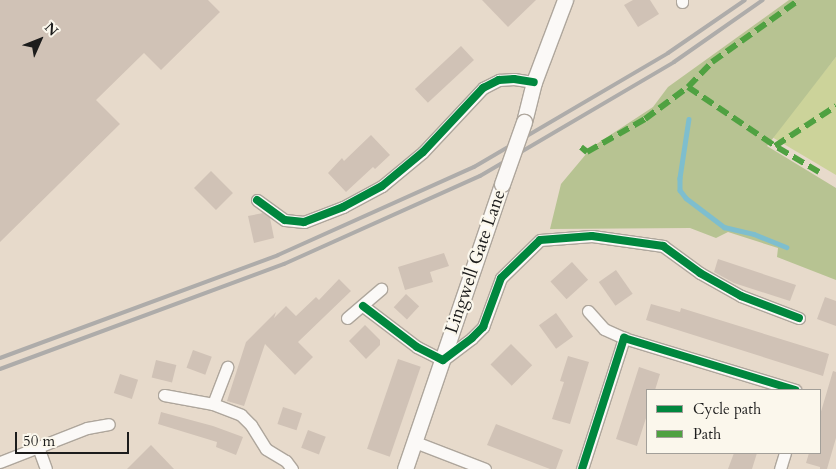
<!DOCTYPE html>
<style>
body{margin:0}
#map{position:relative;width:836px;height:469px;overflow:hidden;background:#e7dacb;font-family:Cardo,serif}
div>[style]{position:absolute}
[style*='--x']{left:calc(var(--x)*1px);top:calc(var(--y)*1px);width:calc(var(--w)*1px);rotate:calc(var(--a)*1deg)}
.green>*{inset:0;background:#ccd39a}
.forest>*{inset:0;background:#b7c392}
.stream>*{height:4.5px;margin:-2.25px;padding:0 2.25px;transform-origin:2.25px;border-radius:2.25px;background:#7ebece}
.building>*{inset:0;background:#d0c2b6;transform-origin:0 0}
.roads{filter:drop-shadow(1px 0 #aea69c) drop-shadow(-1px 0 #aea69c) drop-shadow(0 1px #aea69c) drop-shadow(0 -1px #aea69c)}
.minor>*{height:11px;margin:-5.5px;padding:0 5.5px;transform-origin:5.5px;border-radius:5.5px;background:#fbf9f7}
.tertiary>*{height:15px;margin:-7.5px;padding:0 7.5px;transform-origin:7.5px;border-radius:7.5px;background:#fbf9f7}
.rail>*{height:4px;margin:-2px;padding:0 2px;transform-origin:2px;border-radius:2px;background:#aeacaa}
.bridges{filter:drop-shadow(1px 0 #aea69c) drop-shadow(-1px 0 #aea69c) drop-shadow(0 1px #aea69c) drop-shadow(0 -1px #aea69c)}
.tertiary-bridge>*{height:15px;margin:-7.5px;padding:0 7.5px;transform-origin:7.5px;border-radius:7.5px;background:#fbf9f7}
.quiet>*{height:6px;margin-top:-3px;transform-origin:0;background:repeating-linear-gradient(90deg,#4fa141 0 12px,transparent 0 18px)}
.cycleway>*{height:8px;margin:-4px;padding:0 4px;transform-origin:4px;border-radius:4px;background:#00873e}
span{translate:-50% -50%;white-space:nowrap;text-align:center;line-height:1.15;-webkit-text-stroke:4.5px #fbf7ec;paint-order:stroke}
.street-label{font-size:18px;color:#1c1c1c}
.legend{position:absolute;left:646px;top:389px;width:175px;height:65px;box-sizing:border-box;background:#fbf7ec;border:1px solid #a29f99;margin:0;padding:6px 9px;list-style:none;font-size:15px;color:#1c1c1c}
.legend li{display:flex;align-items:center;gap:10px;height:25px}
.legend b{width:25px;border:1px solid #a29f99}
.north{position:absolute;left:15px;top:15px;width:50px;height:50px;-webkit-text-stroke:4px #fbf7ec;paint-order:stroke;rotate:46deg;font-size:14px;font-weight:700;line-height:20px;text-align:center;color:#1c1c1c}
.north::after{content:'';display:block;margin:auto;width:18px;height:22px;background:#1c1c1c;clip-path:polygon(50% 0,100% 100%,50% 72%,0 100%)}
.scale{position:absolute;left:15px;top:432px;width:114px;height:22px;box-sizing:border-box;border:2px solid #1c1c1c;border-top:0;padding-left:6px;font-size:15px;line-height:18px;white-space:nowrap;color:#1c1c1c;-webkit-text-stroke:4px #fbf7ec;paint-order:stroke}
</style>
<div id="map">
<div class="green">
<div style="clip-path:polygon(836px 57px,836px 175px,772px 137px)"></div>
</div>
<div class="forest">
<div style="clip-path:polygon(789px 0,836px 0,836px 57px,767px 146px,836px 188px,836px 280px,777px 257px,778px 248px,728px 232px,716px 238px,690px 228px,550px 229px,561px 184px,592px 147px,653px 107px,668px 87px)"></div>
</div>
<div class="stream">
<div style="--x:689;--y:119;--w:60;--a:98.7"></div>
<div style="--x:680;--y:178;--w:12;--a:90"></div>
<div style="--x:680;--y:190;--w:10;--a:53"></div>
<div style="--x:686;--y:198;--w:48;--a:37.3"></div>
<div style="--x:724;--y:227;--w:31;--a:13"></div>
<div style="--x:754;--y:234;--w:35;--a:22"></div>
</div>
<div class="building">
<div style="clip-path:polygon(0 0,208px 0,220px 12px,161px 70px,144px 53px,96px 100px,120px 124px,0 242px)"></div>
<div style="clip-path:polygon(482px 0,536px 0,508px 27px)"></div>
<div style="clip-path:polygon(633px 0,650px 0,659px 14px,638px 27px,624px 5px)"></div>
<div style="left:461px;top:46px;width:19px;height:63px;rotate:47deg"></div>
<div style="clip-path:polygon(371px 135px,390px 155px,375px 169px,373px 167px,346px 192px,328px 173px,342px 158px,344px 161px)"></div>
<div style="left:211px;top:171px;width:31px;height:24px;rotate:45deg"></div>
<div style="clip-path:polygon(263px 213px,270px 218px,274px 238px,254px 243px,248px 216px)"></div>
<div style="clip-path:polygon(444px 253px,449px 266px,430px 272px,433px 282px,405px 290px,398px 267px)"></div>
<div style="clip-path:polygon(718px 259px,796px 285px,790px 301px,734px 283px,714px 272px)"></div>
<div style="left:572px;top:262px;width:24px;height:29px;rotate:48deg"></div>
<div style="left:616px;top:270px;width:29px;height:21px;rotate:55deg"></div>
<div style="clip-path:polygon(339px 279px,351px 291px,298px 342px,313px 357px,295px 375px,265px 344px,244px 406px,227px 401px,246px 342px,276px 312px,274px 318px,286px 306px,296px 316px,316px 297px,319px 300px)"></div>
<div style="left:406px;top:294px;width:18px;height:18px;rotate:43deg"></div>
<div style="clip-path:polygon(825px 297px,836px 301px,836px 326px,817px 319px)"></div>
<div style="clip-path:polygon(651px 304px,680px 312px,681px 308px,829px 354px,823px 376px,646px 320px)"></div>
<div style="left:556px;top:313px;width:29px;height:21px;rotate:54deg"></div>
<div style="clip-path:polygon(365px 325px,380px 340px,380px 345px,366px 359px,349px 341px)"></div>
<div style="left:511px;top:344px;width:30px;height:29px;rotate:45deg"></div>
<div style="left:193px;top:350px;width:20px;height:19px;rotate:20deg"></div>
<div style="clip-path:polygon(568px 356px,589px 362px,570px 424px,552px 419px,564px 382px,560px 381px)"></div>
<div style="left:398px;top:359px;width:24px;height:95px;rotate:19deg"></div>
<div style="left:156px;top:360px;width:21px;height:18px;rotate:14deg"></div>
<div style="clip-path:polygon(639px 367px,660px 374px,655px 390px,647px 390px,647px 415px,637px 446px,616px 439px)"></div>
<div style="clip-path:polygon(833px 371px,836px 372px,836px 438px,827px 469px,820px 469px,820px 467px,806px 463px,809px 453px,820px 453px,820px 415px)"></div>
<div style="left:120px;top:374px;width:19px;height:20px;rotate:18deg"></div>
<div style="left:283px;top:407px;width:20px;height:18px;rotate:18deg"></div>
<div style="clip-path:polygon(161px 412px,213px 426px,243px 437px,236px 455px,216px 447px,217px 442px,158px 424px)"></div>
<div style="clip-path:polygon(496px 424px,563px 450px,556px 469px,550px 469px,487px 445px)"></div>
<div style="left:308px;top:430px;width:19px;height:19px;rotate:21deg"></div>
<div style="clip-path:polygon(151px 445px,174px 469px,127px 469px)"></div>
<div style="clip-path:polygon(734px 453px,757px 453px,752px 469px,728px 469px)"></div>
</div>
<div class="roads">
<div class="minor">
<div style="--x:682;--y:2;--w:2;--a:-90"></div>
<div style="--x:257;--y:200;--w:34;--a:36"></div>
<div style="--x:285;--y:220;--w:19;--a:6"></div>
<div style="--x:304;--y:222;--w:42;--a:-21"></div>
<div style="--x:343;--y:207;--w:44;--a:-28.3"></div>
<div style="--x:382;--y:186;--w:53;--a:-39.7"></div>
<div style="--x:423;--y:152;--w:88;--a:-46.8"></div>
<div style="--x:483;--y:88;--w:18;--a:-27"></div>
<div style="--x:499;--y:80;--w:15;--a:-4"></div>
<div style="--x:514;--y:79;--w:20;--a:9"></div>
<div style="--x:363;--y:306;--w:68;--a:37.2"></div>
<div style="--x:417;--y:347;--w:29;--a:27"></div>
<div style="--x:443;--y:360;--w:36;--a:-37"></div>
<div style="--x:472;--y:338;--w:16;--a:-45"></div>
<div style="--x:483;--y:327;--w:52;--a:-69.8"></div>
<div style="--x:501;--y:278;--w:54;--a:-44.3"></div>
<div style="--x:540;--y:240;--w:52;--a:-4.4"></div>
<div style="--x:592;--y:236;--w:72;--a:8"></div>
<div style="--x:663;--y:246;--w:46;--a:36.1"></div>
<div style="--x:700;--y:273;--w:47;--a:29.3"></div>
<div style="--x:741;--y:296;--w:62;--a:20.8"></div>
<div style="--x:588;--y:311;--w:24;--a:48"></div>
<div style="--x:604;--y:329;--w:22;--a:24"></div>
<div style="--x:347;--y:318;--w:45;--a:-40.5"></div>
<div style="--x:164;--y:395;--w:50;--a:10.4"></div>
<div style="--x:213;--y:404;--w:30;--a:21"></div>
<div style="--x:241;--y:415;--w:14;--a:45"></div>
<div style="--x:251;--y:425;--w:28;--a:58"></div>
<div style="--x:266;--y:449;--w:23;--a:31"></div>
<div style="--x:286;--y:461;--w:10;--a:53"></div>
<div style="--x:213;--y:404;--w:40;--a:-69"></div>
<div style="--x:415;--y:442;--w:75;--a:21.1"></div>
<div style="--x:38;--y:447;--w:23;--a:70"></div>
<div style="--x:0;--y:462;--w:93;--a:-21.3"></div>
<div style="--x:87;--y:428;--w:22;--a:-10"></div>
<div style="--x:582;--y:469;--w:138;--a:-72.2"></div>
<div style="--x:624;--y:338;--w:179;--a:16.9"></div>
<div style="--x:780;--y:469;--w:17;--a:-73"></div>
</div>
<div class="tertiary">
<div style="--x:524;--y:122;--w:41;--a:-76"></div>
<div style="--x:534;--y:82;--w:88;--a:-69.3"></div>
<div style="--x:405;--y:469;--w:301;--a:-71.2"></div>
</div>
</div>
<div class="rail">
<div style="--x:0;--y:358;--w:296;--a:-20.3"></div>
<div style="--x:278;--y:255;--w:215;--a:-24.2"></div>
<div style="--x:474;--y:167;--w:225;--a:-30.4"></div>
<div style="--x:668;--y:53;--w:93;--a:-34.5"></div>
<div style="--x:0;--y:369;--w:303;--a:-20.3"></div>
<div style="--x:284;--y:264;--w:215;--a:-24.2"></div>
<div style="--x:480;--y:176;--w:225;--a:-30.4"></div>
<div style="--x:674;--y:62;--w:108;--a:-34.9"></div>
</div>
<div class="bridges">
<div class="tertiary-bridge">
<div style="--x:502;--y:184;--w:66;--a:-70.5"></div>
</div>
</div>
<div class="quiet">
<div style="--x:688;--y:87;--w:35;--a:-46"></div>
<div style="--x:712;--y:62;--w:107;--a:-35.5"></div>
<div style="--x:581;--y:147;--w:8;--a:40"></div>
<div style="--x:587;--y:152;--w:67;--a:-29.6"></div>
<div style="--x:645;--y:119;--w:54;--a:-36.7"></div>
<div style="--x:688;--y:87;--w:105;--a:34.1"></div>
<div style="--x:819;--y:172;--w:51;--a:-149.4"></div>
<div style="--x:775;--y:146;--w:73;--a:-33.3"></div>
</div>
<div class="cycleway">
<div style="--x:257;--y:200;--w:34;--a:36"></div>
<div style="--x:285;--y:220;--w:19;--a:6"></div>
<div style="--x:304;--y:222;--w:42;--a:-21"></div>
<div style="--x:343;--y:207;--w:44;--a:-28.3"></div>
<div style="--x:382;--y:186;--w:53;--a:-39.7"></div>
<div style="--x:423;--y:152;--w:88;--a:-46.8"></div>
<div style="--x:483;--y:88;--w:18;--a:-27"></div>
<div style="--x:499;--y:80;--w:15;--a:-4"></div>
<div style="--x:514;--y:79;--w:20;--a:9"></div>
<div style="--x:363;--y:306;--w:68;--a:37.2"></div>
<div style="--x:417;--y:347;--w:29;--a:27"></div>
<div style="--x:443;--y:360;--w:36;--a:-37"></div>
<div style="--x:472;--y:338;--w:16;--a:-45"></div>
<div style="--x:483;--y:327;--w:52;--a:-69.8"></div>
<div style="--x:501;--y:278;--w:54;--a:-44.3"></div>
<div style="--x:540;--y:240;--w:52;--a:-4.4"></div>
<div style="--x:592;--y:236;--w:72;--a:8"></div>
<div style="--x:663;--y:246;--w:46;--a:36.1"></div>
<div style="--x:700;--y:273;--w:47;--a:29.3"></div>
<div style="--x:741;--y:296;--w:62;--a:20.8"></div>
<div style="--x:582;--y:469;--w:138;--a:-72.2"></div>
<div style="--x:624;--y:338;--w:179;--a:16.9"></div>
</div>
<div class="street-label">
<span style="left:476px;top:262px;rotate:-71deg">Lingwell Gate Lane</span>
</div>
<ul class="legend">
<li><b style="height:6px;background:#00873e"></b>Cycle path</li>
<li><b style="height:6px;background:#4fa141"></b>Path</li>
</ul>
<div class="north">N</div>
<div class="scale">50 m</div>
</div>
